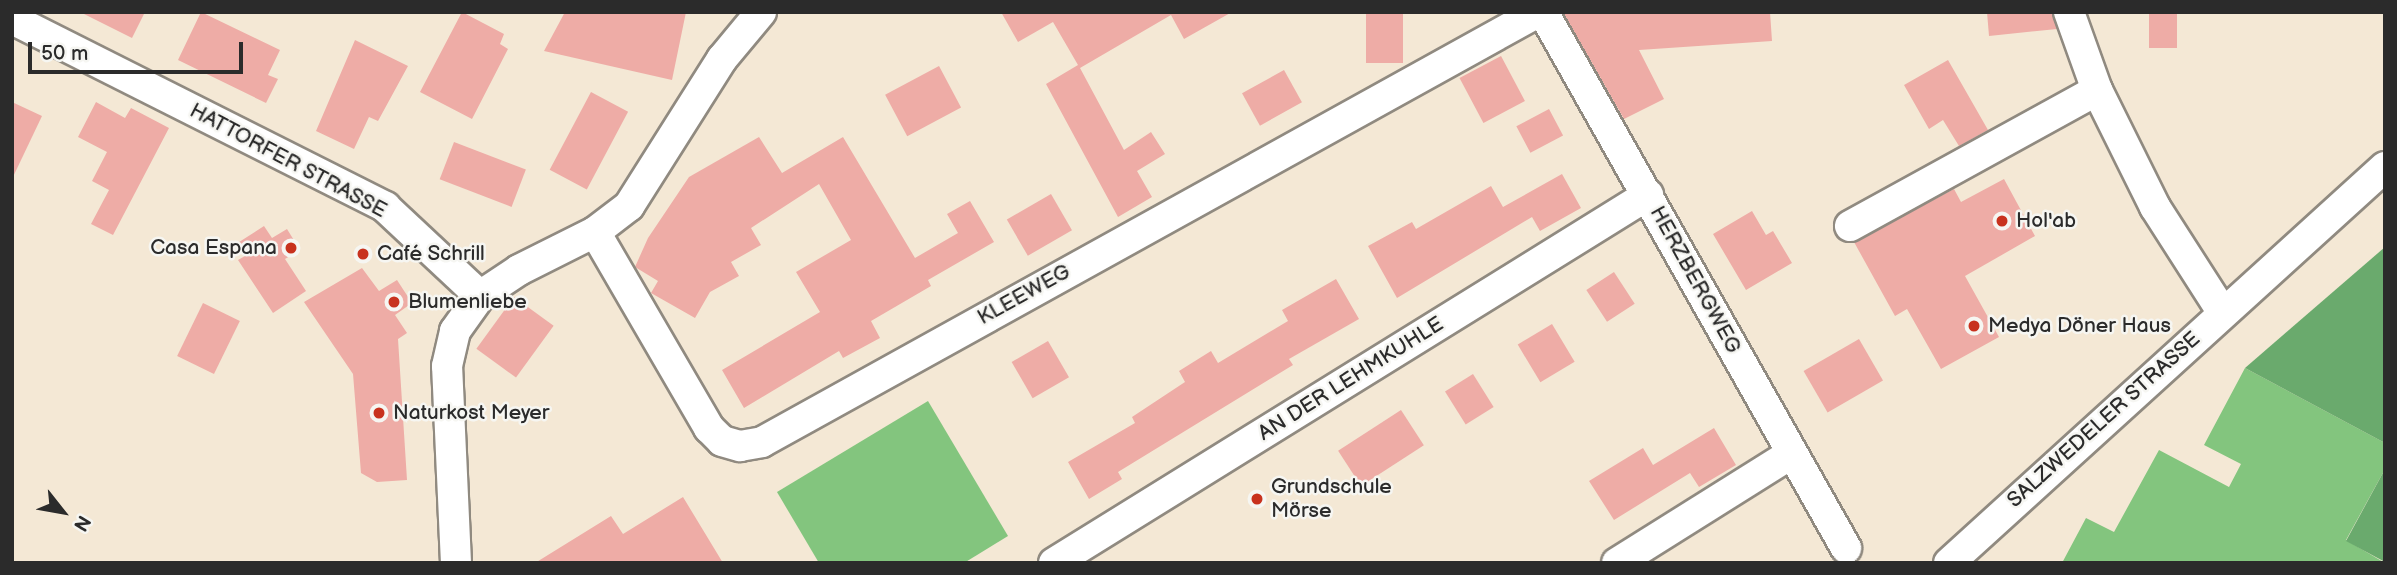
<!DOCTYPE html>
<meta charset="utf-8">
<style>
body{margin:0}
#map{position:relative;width:2397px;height:575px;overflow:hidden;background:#f4e8d5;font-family:"Balsamiq Sans",sans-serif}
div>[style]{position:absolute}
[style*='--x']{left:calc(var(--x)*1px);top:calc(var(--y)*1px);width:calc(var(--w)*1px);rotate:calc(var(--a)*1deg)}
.green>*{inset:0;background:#83c57e}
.forest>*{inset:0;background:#6aaa6d}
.building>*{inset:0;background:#eeaca6;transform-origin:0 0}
.roads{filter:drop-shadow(2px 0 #908a80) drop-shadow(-2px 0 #908a80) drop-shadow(0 2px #908a80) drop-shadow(0 -2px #908a80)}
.minor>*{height:30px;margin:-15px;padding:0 15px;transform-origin:15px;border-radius:15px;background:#fff}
.dots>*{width:19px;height:19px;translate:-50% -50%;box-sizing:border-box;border:4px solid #f6f6f2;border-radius:50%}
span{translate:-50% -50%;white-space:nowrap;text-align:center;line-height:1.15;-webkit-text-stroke:5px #f6f6f2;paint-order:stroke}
.street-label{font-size:21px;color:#2b2b2b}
.poi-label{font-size:21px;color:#2b2b2b}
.left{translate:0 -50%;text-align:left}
.right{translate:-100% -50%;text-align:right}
.frame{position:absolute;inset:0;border:14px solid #2b2b2b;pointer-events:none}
.north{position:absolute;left:28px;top:477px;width:70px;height:70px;-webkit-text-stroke:5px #f6f6f2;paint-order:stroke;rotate:121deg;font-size:19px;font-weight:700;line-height:28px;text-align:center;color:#2b2b2b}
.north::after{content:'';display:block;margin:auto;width:24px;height:32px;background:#2b2b2b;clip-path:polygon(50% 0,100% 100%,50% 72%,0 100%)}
.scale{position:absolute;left:28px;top:42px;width:215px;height:32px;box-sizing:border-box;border:4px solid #2b2b2b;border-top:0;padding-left:9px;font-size:21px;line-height:24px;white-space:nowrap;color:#2b2b2b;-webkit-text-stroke:5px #f6f6f2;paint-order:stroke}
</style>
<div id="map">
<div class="green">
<div style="clip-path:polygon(2245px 368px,2385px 443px,2385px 469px,2346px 540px,2385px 563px,2062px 563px,2086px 518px,2114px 532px,2159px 450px,2229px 487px,2241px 464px,2204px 445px)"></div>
<div style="clip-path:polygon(928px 401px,1008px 536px,964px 563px,819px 563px,777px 492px)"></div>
</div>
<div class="forest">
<div style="clip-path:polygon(2385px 247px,2385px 443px,2245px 368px)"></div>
<div style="clip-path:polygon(2385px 469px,2385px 562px,2346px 541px)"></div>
</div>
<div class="building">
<div style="clip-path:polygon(80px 12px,145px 12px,132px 38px)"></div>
<div style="clip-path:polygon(201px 12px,280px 50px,268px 75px,278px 79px,266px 103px,178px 60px)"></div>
<div style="clip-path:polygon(462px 12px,504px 34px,500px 44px,508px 49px,472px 119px,420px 92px)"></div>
<div style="clip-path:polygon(565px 12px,686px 12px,672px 80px,544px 51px)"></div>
<div style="clip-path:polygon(1001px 12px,1232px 12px,1184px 39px,1171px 15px,1080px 68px,1124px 150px,1151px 132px,1165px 154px,1137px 171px,1152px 197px,1118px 217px,1046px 84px,1078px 65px,1053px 22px,1018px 42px)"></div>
<div style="left:1366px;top:12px;width:37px;height:51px"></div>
<div style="clip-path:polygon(1563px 12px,1770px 12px,1772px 41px,1639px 50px,1664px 99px,1624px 119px)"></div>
<div style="clip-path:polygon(1987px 12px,2052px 12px,2057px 29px,1989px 36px)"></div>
<div style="left:2149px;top:12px;width:28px;height:36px"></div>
<div style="clip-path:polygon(355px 40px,408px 66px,378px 121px,369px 117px,354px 149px,316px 131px)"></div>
<div style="left:1501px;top:56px;width:51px;height:47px;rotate:62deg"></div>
<div style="clip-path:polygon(1948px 60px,1988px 130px,1959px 146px,1943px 120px,1929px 129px,1904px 85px)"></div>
<div style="left:939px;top:66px;width:47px;height:61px;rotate:62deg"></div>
<div style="left:1284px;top:70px;width:37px;height:48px;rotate:61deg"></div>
<div style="left:591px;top:92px;width:42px;height:88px;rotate:28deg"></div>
<div style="clip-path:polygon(12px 102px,42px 116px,12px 179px)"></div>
<div style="clip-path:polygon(96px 102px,125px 118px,131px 108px,169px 128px,113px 235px,91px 224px,109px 190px,92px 181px,107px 152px,78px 137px)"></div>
<div style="left:1549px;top:109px;width:30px;height:37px;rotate:62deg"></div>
<div style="clip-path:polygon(759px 137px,782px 173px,843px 137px,915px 258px,958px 233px,947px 214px,970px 201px,994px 242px,928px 280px,931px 286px,871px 321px,880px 338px,843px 358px,839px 351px,744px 408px,722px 370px,820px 312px,796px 272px,851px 240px,819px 184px,751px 228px,761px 245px,731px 262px,739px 276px,710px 292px,695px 318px,651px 293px,658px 281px,635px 267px,648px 238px,689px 177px)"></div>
<div style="left:454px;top:142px;width:77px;height:40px;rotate:21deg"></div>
<div style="clip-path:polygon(1562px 174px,1581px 208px,1540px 231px,1532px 217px,1397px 298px,1368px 246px,1412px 222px,1416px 229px,1491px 186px,1503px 207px)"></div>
<div style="clip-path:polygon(2004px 179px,2035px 236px,1965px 276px,1999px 337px,1941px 369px,1907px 309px,1895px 316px,1854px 242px,1954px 189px,1961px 202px)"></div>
<div style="left:1051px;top:194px;width:42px;height:51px;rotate:60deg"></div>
<div style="clip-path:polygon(1752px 211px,1766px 235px,1773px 231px,1792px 263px,1746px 290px,1713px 234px)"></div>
<div style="clip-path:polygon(264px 226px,272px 238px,287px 229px,300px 250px,285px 259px,306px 291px,273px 313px,238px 260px,245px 256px,236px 244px)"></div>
<div style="clip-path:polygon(362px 268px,379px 291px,397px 280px,412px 303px,395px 315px,407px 333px,398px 339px,407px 480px,377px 482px,361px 473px,353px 374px,304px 302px)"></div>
<div style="left:1614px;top:272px;width:38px;height:33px;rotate:57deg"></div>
<div style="clip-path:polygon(1336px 279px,1359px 319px,1289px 359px,1293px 365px,1118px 472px,1122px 479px,1089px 499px,1068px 462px,1135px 423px,1132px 417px,1185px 382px,1179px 371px,1211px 351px,1218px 363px,1288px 321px,1282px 310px)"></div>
<div style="left:514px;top:297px;width:49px;height:64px;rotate:36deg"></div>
<div style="left:203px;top:303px;width:41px;height:59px;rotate:26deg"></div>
<div style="left:1552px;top:324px;width:44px;height:40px;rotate:59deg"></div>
<div style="left:1859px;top:339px;width:48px;height:64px;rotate:60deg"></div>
<div style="left:1048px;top:341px;width:42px;height:42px;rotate:60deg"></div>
<div style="left:1473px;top:374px;width:39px;height:33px;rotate:58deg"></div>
<div style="left:1401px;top:410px;width:42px;height:75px;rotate:57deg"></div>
<div style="clip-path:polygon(1714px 428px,1736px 465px,1699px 487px,1690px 473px,1614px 520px,1589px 481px,1643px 448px,1653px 465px)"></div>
<div style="clip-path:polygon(683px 497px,723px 563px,535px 563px,611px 516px,623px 534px)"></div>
</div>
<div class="roads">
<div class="minor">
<div style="--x:1543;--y:12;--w:616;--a:60.52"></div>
<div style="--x:2069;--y:12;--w:83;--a:70.3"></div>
<div style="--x:2097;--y:90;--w:131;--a:63.6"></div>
<div style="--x:2155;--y:207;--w:126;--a:57.3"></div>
<div style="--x:12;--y:19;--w:418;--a:26.7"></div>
<div style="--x:385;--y:207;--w:130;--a:43.1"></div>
<div style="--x:1850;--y:226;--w:282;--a:-28.8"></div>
<div style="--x:595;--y:232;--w:227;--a:59.8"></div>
<div style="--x:709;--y:428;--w:18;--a:45"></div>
<div style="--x:722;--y:441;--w:19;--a:16"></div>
<div style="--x:740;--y:446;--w:22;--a:-10"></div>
<div style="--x:762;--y:442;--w:887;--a:-28.99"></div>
<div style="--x:456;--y:563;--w:197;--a:-92.6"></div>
<div style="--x:447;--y:366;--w:36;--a:-77"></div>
<div style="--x:455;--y:331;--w:43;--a:-54.5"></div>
<div style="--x:480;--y:296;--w:47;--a:-33.7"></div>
<div style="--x:519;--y:270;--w:85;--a:-26.6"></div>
<div style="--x:595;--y:232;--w:43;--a:-37.4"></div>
<div style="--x:629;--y:206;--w:174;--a:-57.7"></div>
<div style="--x:722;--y:59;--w:61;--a:-50.3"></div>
<div style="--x:1054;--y:563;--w:699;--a:-31.78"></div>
<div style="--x:1617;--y:563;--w:205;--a:-32.1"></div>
<div style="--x:1949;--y:563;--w:589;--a:-42.25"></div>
</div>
</div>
<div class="dots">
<div style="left:2002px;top:221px;background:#c8321e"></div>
<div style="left:291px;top:248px;background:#c8321e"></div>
<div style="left:363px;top:254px;background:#c8321e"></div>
<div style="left:394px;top:302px;background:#c8321e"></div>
<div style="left:1974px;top:326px;background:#c8321e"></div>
<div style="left:379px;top:413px;background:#c8321e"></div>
<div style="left:1257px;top:499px;background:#c8321e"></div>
</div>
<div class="street-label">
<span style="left:288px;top:161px;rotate:28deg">HATTORFER STRASSE</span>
<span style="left:1695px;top:280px;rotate:61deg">HERZBERGWEG</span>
<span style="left:1024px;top:295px;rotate:-29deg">KLEEWEG</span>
<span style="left:1351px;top:379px;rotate:-32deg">AN DER LEHMKUHLE</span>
<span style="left:2104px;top:420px;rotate:-42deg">SALZWEDELER STRASSE</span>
</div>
<div class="poi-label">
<span class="left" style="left:2016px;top:221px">Hol'ab</span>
<span class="right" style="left:277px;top:248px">Casa Espana</span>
<span class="left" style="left:377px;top:254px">Café Schrill</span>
<span class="left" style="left:408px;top:302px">Blumenliebe</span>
<span class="left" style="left:1988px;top:326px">Medya Döner Haus</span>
<span class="left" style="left:393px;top:413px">Naturkost Meyer</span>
<span class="left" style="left:1271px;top:499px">Grundschule<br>Mörse</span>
</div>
<div class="frame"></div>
<div class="north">N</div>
<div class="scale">50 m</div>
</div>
